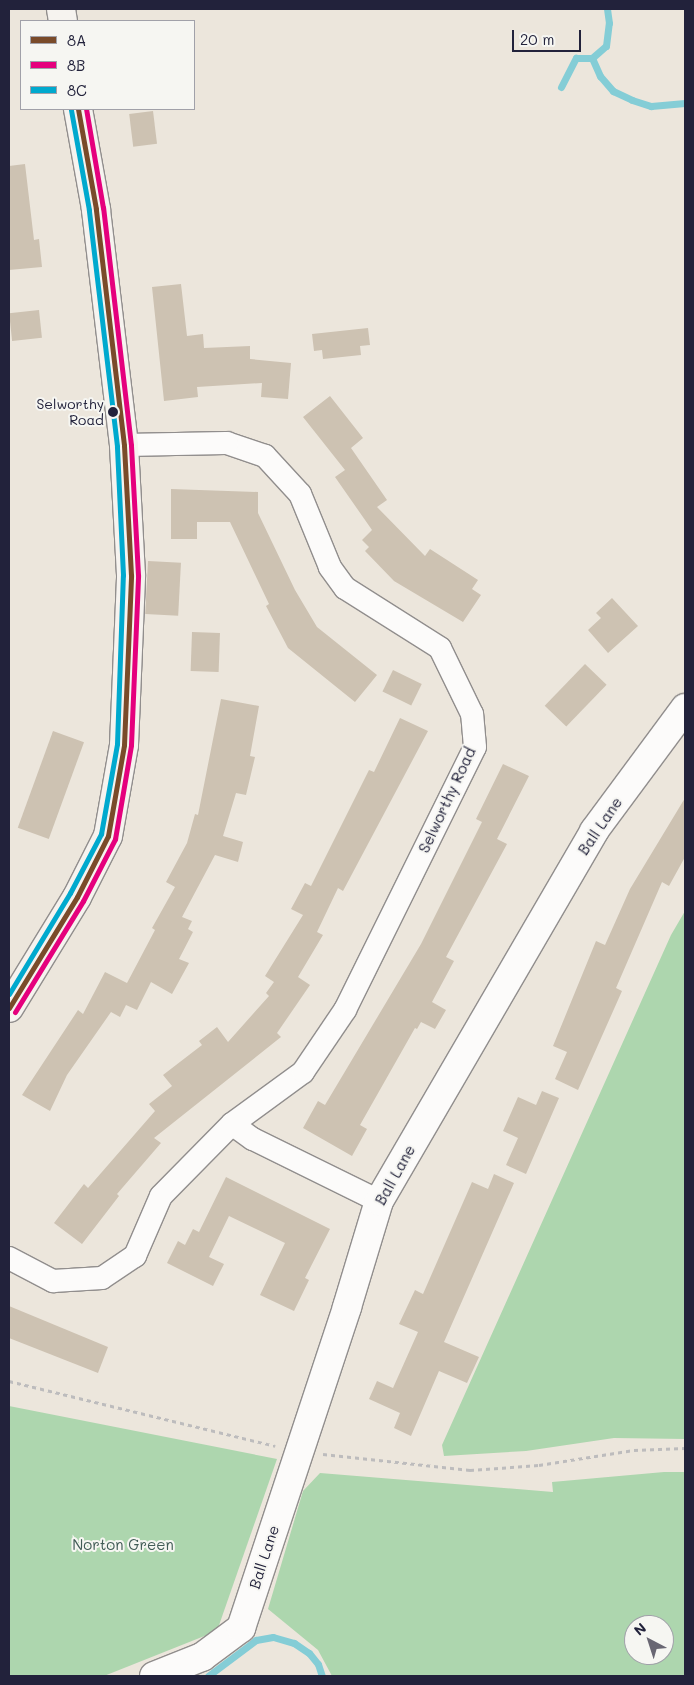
<!DOCTYPE html>
<style>
body{margin:0}
#map{position:relative;width:694px;height:1685px;overflow:hidden;background:#ece6dc;font-family:Mali,sans-serif}
div>[style]{position:absolute}
[style*='--x']{left:calc(var(--x)*1px);top:calc(var(--y)*1px);width:calc(var(--w)*1px);rotate:calc(var(--a)*1deg)}
.green>*{inset:0;background:#add6ae}
.stream>*{height:7px;margin:-3.5px;padding:0 3.5px;transform-origin:3.5px;border-radius:3.5px;background:#84cdd6}
.building>*{inset:0;background:#cdc2b2;transform-origin:0 0}
.path>*{height:3px;margin-top:-1.5px;transform-origin:0;background:repeating-linear-gradient(90deg,#bdbcbd 0 4px,transparent 0 8px)}
.roads{filter:drop-shadow(1px 0 #918e8d) drop-shadow(-1px 0 #918e8d) drop-shadow(0 1px #918e8d) drop-shadow(0 -1px #918e8d)}
.minor>*{height:22px;margin:-11px;padding:0 11px;transform-origin:11px;border-radius:11px;background:#fcfbfa}
.tertiary>*{height:28px;margin:-14px;padding:0 14px;transform-origin:14px;border-radius:14px;background:#fcfbfa}
.secondary>*{height:28px;margin:-14px;padding:0 14px;transform-origin:14px;border-radius:14px;background:#f6f3ef}
.bus-1>*{height:5px;margin:-2.5px;padding:0 2.5px;transform-origin:2.5px;border-radius:2.5px;background:#7a4b2a}
.bus-2>*{height:5px;margin:-2.5px;padding:0 2.5px;transform-origin:2.5px;border-radius:2.5px;background:#e5007d}
.bus-3>*{height:5px;margin:-2.5px;padding:0 2.5px;transform-origin:2.5px;border-radius:2.5px;background:#00a9ce}
.dots>*{width:14px;height:14px;translate:-50% -50%;box-sizing:border-box;border:2px solid #f6f6f2;border-radius:50%}
span{translate:-50% -50%;white-space:nowrap;text-align:center;line-height:1.15;-webkit-text-stroke:4px #f6f6f2;paint-order:stroke}
.bus-label{font-size:14px;color:#22223b}
.right{translate:-100% -50%;text-align:right}
.street-label{font-size:15px;color:#22223b}
.park-label{font-size:15px;color:#415c56}
.frame{position:absolute;inset:0;border:10px solid #22223b;pointer-events:none}
.legend{position:absolute;left:20px;top:20px;width:175px;height:90px;box-sizing:border-box;background:#f6f6f2;border:1px solid #a1a1a9;margin:0;padding:6px 9px;list-style:none;font-size:15px;color:#22223b}
.legend li{display:flex;align-items:center;gap:10px;height:25px}
.legend b{width:25px;border:1px solid #a1a1a9}
.north{position:absolute;left:624px;top:1615px;width:50px;height:50px;box-sizing:border-box;background:#f6f6f2;border:1px solid #a1a1a9;border-radius:50%;rotate:320deg;font-size:14px;font-weight:700;line-height:20px;text-align:center;color:#22223b}
.north::after{content:'';display:block;margin:auto;width:18px;height:22px;background:#696773;clip-path:polygon(50% 0,100% 100%,50% 72%,0 100%)}
.scale{position:absolute;left:512px;top:30px;width:69px;height:22px;box-sizing:border-box;border:2px solid #22223b;border-top:0;padding-left:6px;font-size:15px;line-height:18px;white-space:nowrap;color:#22223b;-webkit-text-stroke:4px #f6f6f2;paint-order:stroke}
</style>
<div id="map">
<div class="green">
<div style="clip-path:polygon(685px 911px,685px 1439px,614px 1438px,526px 1451px,444px 1456px,442px 1445px,671px 935px)"></div>
<div style="clip-path:polygon(9px 1406px,277px 1459px,217px 1631px,104px 1676px,9px 1676px)"></div>
<div style="clip-path:polygon(evenodd,664px 1472px,685px 1472px,685px 1676px,332px 1676px,318px 1650px,268px 1609px,303px 1491px,320px 1473px,553px 1492px,552px 1482px,664px 1472px,634px 1625px,664px 1625px,664px 1655px,634px 1655px,634px 1625px)"></div>
</div>
<div class="stream">
<div style="--x:592;--y:58;--w:20;--a:66"></div>
<div style="--x:600;--y:76;--w:20;--a:49"></div>
<div style="--x:613;--y:91;--w:21;--a:25"></div>
<div style="--x:632;--y:100;--w:20;--a:18"></div>
<div style="--x:651;--y:106;--w:34;--a:-5"></div>
<div style="--x:561;--y:87;--w:33;--a:-63"></div>
<div style="--x:576;--y:58;--w:16;--a:0"></div>
<div style="--x:592;--y:58;--w:18;--a:-41"></div>
<div style="--x:606;--y:46;--w:23;--a:-83"></div>
<div style="--x:609;--y:23;--w:14;--a:-98"></div>
<div style="--x:208;--y:1676;--w:60;--a:-36.9"></div>
<div style="--x:256;--y:1640;--w:17;--a:-10"></div>
<div style="--x:273;--y:1637;--w:22;--a:16"></div>
<div style="--x:294;--y:1643;--w:18;--a:34"></div>
<div style="--x:309;--y:1653;--w:14;--a:51"></div>
<div style="--x:318;--y:1664;--w:13;--a:72"></div>
</div>
<div class="building">
<div style="left:153px;top:111px;width:33px;height:24px;rotate:83deg"></div>
<div style="clip-path:polygon(25px 164px,34px 240px,39px 239px,42px 267px,9px 270px,9px 166px)"></div>
<div style="clip-path:polygon(181px 284px,187px 336px,203px 334px,204px 348px,250px 346px,250px 359px,291px 363px,288px 399px,261px 397px,262px 383px,197px 387px,198px 397px,164px 401px,152px 287px)"></div>
<div style="left:39px;top:310px;width:28px;height:30px;rotate:84deg"></div>
<div style="clip-path:polygon(368px 328px,370px 345px,360px 346px,361px 355px,323px 359px,322px 350px,314px 351px,312px 334px)"></div>
<div style="clip-path:polygon(330px 396px,363px 438px,351px 448px,387px 500px,377px 507px,425px 556px,430px 549px,478px 580px,472px 589px,481px 595px,463px 622px,394px 581px,365px 551px,369px 547px,362px 540px,372px 530px,335px 477px,345px 470px,303px 417px)"></div>
<div style="clip-path:polygon(171px 489px,258px 492px,258px 513px,295px 590px,317px 627px,377px 675px,355px 702px,288px 648px,266px 606px,269px 604px,230px 522px,197px 522px,197px 539px,171px 539px)"></div>
<div style="left:148px;top:561px;width:33px;height:53px;rotate:3deg"></div>
<div style="clip-path:polygon(612px 598px,638px 626px,608px 653px,588px 630px,601px 618px,596px 613px)"></div>
<div style="left:192px;top:632px;width:28px;height:39px;rotate:2deg"></div>
<div style="left:585px;top:664px;width:30px;height:58px;rotate:44deg"></div>
<div style="left:393px;top:670px;width:32px;height:24px;rotate:26deg"></div>
<div style="clip-path:polygon(221px 699px,259px 706px,250px 756px,255px 757px,246px 795px,236px 793px,223px 836px,243px 842px,238px 862px,215px 855px,182px 917px,192px 921px,188px 929px,193px 932px,179px 959px,189px 963px,172px 994px,151px 982px,137px 1010px,126px 1005px,120px 1017px,111px 1012px,67px 1075px,50px 1111px,22px 1095px,78px 1010px,83px 1014px,105px 972px,127px 983px,155px 930px,152px 928px,175px 887px,166px 882px,187px 843px,195px 814px,198px 815px)"></div>
<div style="clip-path:polygon(400px 718px,428px 731px,343px 891px,338px 888px,317px 932px,323px 935px,298px 977px,310px 985px,277px 1033px,281px 1037px,154px 1138px,161px 1143px,117px 1194px,119px 1196px,82px 1244px,54px 1223px,84px 1184px,88px 1188px,155px 1111px,149px 1104px,172px 1086px,163px 1075px,202px 1045px,199px 1041px,217px 1027px,228px 1042px,269px 996px,266px 993px,274px 982px,265px 976px,303px 915px,291px 909px,305px 883px,311px 886px,369px 770px,374px 772px)"></div>
<div style="left:53px;top:731px;width:33px;height:103px;rotate:20deg"></div>
<div style="clip-path:polygon(503px 764px,529px 776px,497px 839px,507px 844px,446px 957px,454px 961px,432px 1002px,446px 1010px,435px 1029px,421px 1022px,417px 1029px,415px 1028px,360px 1125px,367px 1129px,352px 1156px,303px 1128px,318px 1101px,325px 1105px,421px 944px,482px 822px,476px 819px)"></div>
<div style="clip-path:polygon(685px 798px,685px 857px,669px 886px,662px 882px,616px 988px,622px 991px,578px 1090px,555px 1079px,567px 1052px,553px 1046px,596px 941px,605px 945px,630px 889px)"></div>
<div style="clip-path:polygon(542px 1091px,559px 1098px,526px 1174px,506px 1165px,518px 1138px,503px 1131px,518px 1097px,536px 1105px)"></div>
<div style="clip-path:polygon(494px 1174px,514px 1183px,444px 1342px,479px 1357px,467px 1383px,439px 1371px,411px 1436px,394px 1428px,400px 1413px,369px 1399px,377px 1381px,393px 1388px,418px 1332px,399px 1324px,415px 1290px,423px 1294px,472px 1182px,488px 1189px)"></div>
<div style="clip-path:polygon(226px 1177px,330px 1229px,305px 1278px,309px 1280px,294px 1311px,260px 1295px,285px 1243px,229px 1216px,209px 1257px,224px 1264px,213px 1286px,167px 1263px,178px 1241px,185px 1245px,193px 1229px,199px 1232px)"></div>
<div style="clip-path:polygon(9px 1306px,108px 1347px,98px 1373px,9px 1338px)"></div>
</div>
<div class="path">
<div style="--x:9;--y:1381;--w:274;--a:13.7"></div>
<div style="--x:323;--y:1454;--w:148;--a:6.2"></div>
<div style="--x:470;--y:1470;--w:69;--a:-4.1"></div>
<div style="--x:539;--y:1465;--w:96;--a:-9"></div>
<div style="--x:634;--y:1450;--w:51;--a:-2.2"></div>
</div>
<div class="roads">
<div class="minor">
<div style="--x:232;--y:1124;--w:26;--a:36"></div>
<div style="--x:253;--y:1139;--w:140;--a:26.2"></div>
<div style="--x:9;--y:1258;--w:50;--a:27.6"></div>
<div style="--x:53;--y:1281;--w:49;--a:-3.5"></div>
<div style="--x:102;--y:1278;--w:40;--a:-34"></div>
<div style="--x:135;--y:1256;--w:65;--a:-66.6"></div>
<div style="--x:161;--y:1196;--w:101;--a:-45.4"></div>
<div style="--x:232;--y:1124;--w:88;--a:-36.2"></div>
<div style="--x:303;--y:1072;--w:75;--a:-55.9"></div>
<div style="--x:345;--y:1010;--w:293;--a:-63.7"></div>
<div style="--x:475;--y:747;--w:33;--a:-95"></div>
<div style="--x:472;--y:714;--w:73;--a:-115.9"></div>
<div style="--x:440;--y:648;--w:112;--a:-147.7"></div>
<div style="--x:345;--y:588;--w:26;--a:-126"></div>
<div style="--x:330;--y:567;--w:79;--a:-112.3"></div>
<div style="--x:300;--y:494;--w:52;--a:-132.6"></div>
<div style="--x:265;--y:456;--w:40;--a:-161.1"></div>
<div style="--x:227;--y:443;--w:103;--a:178.9"></div>
</div>
<div class="tertiary">
<div style="--x:154;--y:1676;--w:52;--a:-21.6"></div>
<div style="--x:202;--y:1657;--w:49;--a:-36.6"></div>
<div style="--x:241;--y:1628;--w:338;--a:-71.7"></div>
<div style="--x:347;--y:1307;--w:111;--a:-73.2"></div>
<div style="--x:379;--y:1201;--w:428;--a:-59.8"></div>
<div style="--x:594;--y:831;--w:153;--a:-53.5"></div>
</div>
<div class="secondary">
<div style="--x:61;--y:9;--w:12;--a:81"></div>
<div style="--x:9;--y:1008;--w:130;--a:-58.5"></div>
<div style="--x:77;--y:897;--w:68;--a:-63.1"></div>
<div style="--x:108;--y:836;--w:92;--a:-80"></div>
<div style="--x:124;--y:745;--w:170;--a:-87.6"></div>
<div style="--x:131;--y:575;--w:130;--a:-93.1"></div>
<div style="--x:124;--y:445;--w:238;--a:-96.8"></div>
<div style="--x:96;--y:209;--w:102;--a:-100.2"></div>
</div>
</div>
<div class="bus-1">
<div style="--x:9;--y:1008;--w:130;--a:-58.5"></div>
<div style="--x:77;--y:897;--w:68;--a:-63.1"></div>
<div style="--x:108;--y:836;--w:92;--a:-80"></div>
<div style="--x:124;--y:745;--w:170;--a:-87.6"></div>
<div style="--x:131;--y:575;--w:130;--a:-93.1"></div>
<div style="--x:124;--y:445;--w:238;--a:-96.8"></div>
<div style="--x:96;--y:209;--w:102;--a:-100.2"></div>
</div>
<div class="bus-2">
<div style="--x:15;--y:1012;--w:130;--a:-58.5"></div>
<div style="--x:83;--y:901;--w:70;--a:-62.7"></div>
<div style="--x:115;--y:839;--w:95;--a:-80.3"></div>
<div style="--x:131;--y:745;--w:170;--a:-87.6"></div>
<div style="--x:138;--y:575;--w:130;--a:-93.1"></div>
<div style="--x:131;--y:445;--w:239;--a:-96.7"></div>
<div style="--x:103;--y:208;--w:100;--a:-99.7"></div>
</div>
<div class="bus-3">
<div style="--x:9;--y:994;--w:118;--a:-58.9"></div>
<div style="--x:70;--y:893;--w:67;--a:-62.3"></div>
<div style="--x:101;--y:834;--w:91;--a:-79.9"></div>
<div style="--x:117;--y:744;--w:169;--a:-88"></div>
<div style="--x:123;--y:575;--w:129;--a:-92.7"></div>
<div style="--x:117;--y:446;--w:238;--a:-96.8"></div>
<div style="--x:89;--y:210;--w:102;--a:-100.2"></div>
</div>
<div class="dots">
<div style="left:113px;top:412px;background:#22223b"></div>
</div>
<div class="bus-label">
<span class="right" style="left:104px;top:412px">Selworthy<br>Road</span>
</div>
<div class="street-label">
<span style="left:447px;top:800px;rotate:-65deg">Selworthy Road</span>
<span style="left:600px;top:826px;rotate:-56deg">Ball Lane</span>
<span style="left:395px;top:1175px;rotate:-61deg">Ball Lane</span>
<span style="left:264px;top:1557px;rotate:-72deg">Ball Lane</span>
</div>
<div class="park-label">
<span style="left:123px;top:1545px">Norton Green</span>
</div>
<div class="frame"></div>
<ul class="legend">
<li><b style="height:6px;background:#7a4b2a"></b>8A</li>
<li><b style="height:6px;background:#e5007d"></b>8B</li>
<li><b style="height:6px;background:#00a9ce"></b>8C</li>
</ul>
<div class="north">N</div>
<div class="scale">20 m</div>
</div>
